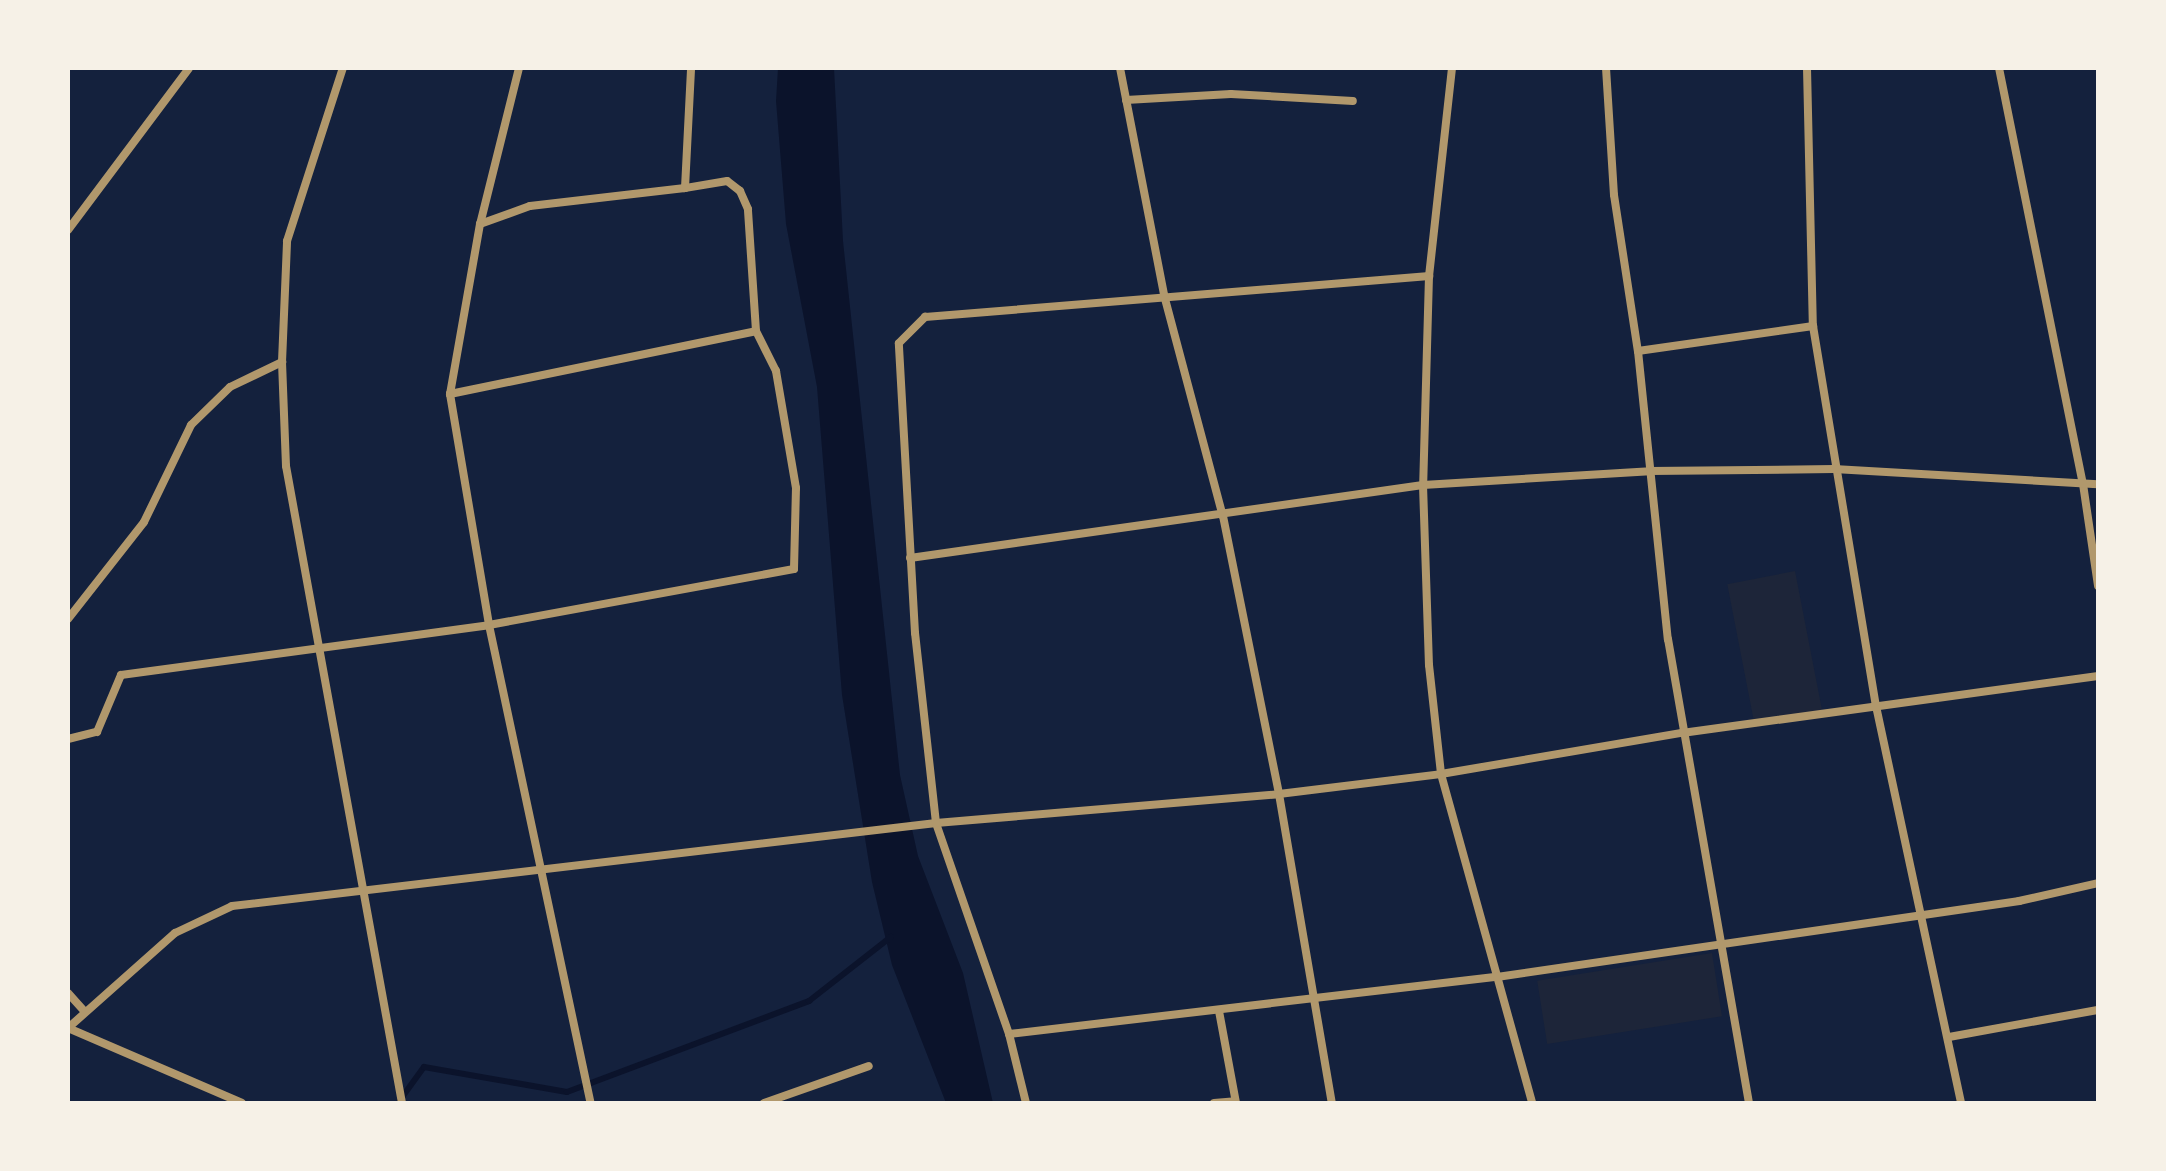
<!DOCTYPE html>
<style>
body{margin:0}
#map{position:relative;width:2166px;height:1171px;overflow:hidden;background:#14213d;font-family:"Archivo Narrow",sans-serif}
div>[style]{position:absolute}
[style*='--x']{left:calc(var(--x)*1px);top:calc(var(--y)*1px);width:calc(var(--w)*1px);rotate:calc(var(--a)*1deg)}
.green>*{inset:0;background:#1d2539;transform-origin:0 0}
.water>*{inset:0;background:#0b132b}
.stream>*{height:6px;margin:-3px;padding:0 3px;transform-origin:3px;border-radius:3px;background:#0b132b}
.minor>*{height:8px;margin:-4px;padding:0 4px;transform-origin:4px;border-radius:4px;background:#b1986c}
span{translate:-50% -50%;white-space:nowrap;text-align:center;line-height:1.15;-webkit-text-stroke:6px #f6f1e7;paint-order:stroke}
.frame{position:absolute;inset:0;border:70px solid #f6f1e7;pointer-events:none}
</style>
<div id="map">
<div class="green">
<div style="left:1795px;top:571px;width:146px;height:69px;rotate:79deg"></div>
<div style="left:1712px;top:953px;width:64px;height:177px;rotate:81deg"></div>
</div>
<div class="water">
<div style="clip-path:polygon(778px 68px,834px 68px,843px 241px,900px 775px,918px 856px,963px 973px,993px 1103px,946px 1103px,892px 965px,872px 882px,842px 695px,817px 387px,786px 224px,776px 101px)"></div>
</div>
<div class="stream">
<div style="--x:400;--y:1100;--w:41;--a:-54"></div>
<div style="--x:424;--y:1067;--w:145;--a:9.9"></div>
<div style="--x:567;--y:1092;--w:259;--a:-20.6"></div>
<div style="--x:809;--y:1001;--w:104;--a:-38"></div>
</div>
<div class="minor">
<div style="--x:519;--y:68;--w:161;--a:104"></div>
<div style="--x:480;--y:224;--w:53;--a:-19.8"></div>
<div style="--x:530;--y:206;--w:156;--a:-6.6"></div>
<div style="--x:685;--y:188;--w:120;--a:-87.1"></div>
<div style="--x:1120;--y:68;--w:231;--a:79"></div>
<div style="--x:1164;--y:295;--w:229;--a:75.1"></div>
<div style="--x:1223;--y:516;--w:284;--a:78.6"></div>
<div style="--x:1279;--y:794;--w:314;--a:80.3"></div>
<div style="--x:1452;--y:68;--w:209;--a:96.3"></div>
<div style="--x:1429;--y:276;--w:209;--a:91.6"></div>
<div style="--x:1423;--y:485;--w:180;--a:88.1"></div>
<div style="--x:1429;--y:665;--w:110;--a:83.7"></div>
<div style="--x:1441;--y:774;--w:341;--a:74.5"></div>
<div style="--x:1606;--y:68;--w:127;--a:86.4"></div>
<div style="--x:1614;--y:195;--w:158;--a:81.3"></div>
<div style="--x:1638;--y:351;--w:290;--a:84.1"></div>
<div style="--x:1668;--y:639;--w:471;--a:80.1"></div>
<div style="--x:1807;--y:68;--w:258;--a:88.7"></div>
<div style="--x:1813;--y:326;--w:385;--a:80.6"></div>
<div style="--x:1876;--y:706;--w:406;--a:77.9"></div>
<div style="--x:1999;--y:68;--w:424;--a:78.6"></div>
<div style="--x:2083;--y:484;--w:103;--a:81.6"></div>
<div style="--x:1126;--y:100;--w:105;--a:-3.3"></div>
<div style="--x:1231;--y:94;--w:122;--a:3.3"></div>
<div style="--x:480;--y:224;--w:173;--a:100"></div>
<div style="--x:450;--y:394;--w:234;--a:80.4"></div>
<div style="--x:489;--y:625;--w:489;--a:78"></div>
<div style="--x:68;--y:230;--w:202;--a:-53.2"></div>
<div style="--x:1638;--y:351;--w:177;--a:-8.1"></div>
<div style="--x:282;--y:362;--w:121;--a:-87.6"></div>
<div style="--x:287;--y:241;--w:182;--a:-72.1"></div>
<div style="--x:450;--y:394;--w:312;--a:-11.6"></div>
<div style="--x:910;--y:558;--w:518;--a:-8.1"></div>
<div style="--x:1423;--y:485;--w:227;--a:-3.5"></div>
<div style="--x:1650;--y:471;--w:184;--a:-0.6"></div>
<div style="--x:1834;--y:469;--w:264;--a:3.3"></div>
<div style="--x:68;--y:619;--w:123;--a:-51.9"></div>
<div style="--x:144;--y:522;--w:108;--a:-64.1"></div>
<div style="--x:191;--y:425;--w:54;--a:-44.3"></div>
<div style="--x:230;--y:387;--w:58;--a:-25.7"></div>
<div style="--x:282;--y:362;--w:104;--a:87.8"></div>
<div style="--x:286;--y:466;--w:647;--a:79.68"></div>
<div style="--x:68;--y:739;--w:30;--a:-14"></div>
<div style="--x:97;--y:732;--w:62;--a:-67.2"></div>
<div style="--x:121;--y:675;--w:371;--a:-7.7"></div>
<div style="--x:489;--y:625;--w:310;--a:-10.4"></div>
<div style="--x:794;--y:569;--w:81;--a:-88.6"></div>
<div style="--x:796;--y:488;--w:119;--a:-99.7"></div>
<div style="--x:776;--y:371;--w:45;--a:-116.6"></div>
<div style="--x:756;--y:331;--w:122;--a:-93.8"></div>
<div style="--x:748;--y:209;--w:20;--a:-114"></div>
<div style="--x:740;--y:191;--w:16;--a:-142"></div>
<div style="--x:727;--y:181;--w:43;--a:170.5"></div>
<div style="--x:68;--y:993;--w:24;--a:48"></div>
<div style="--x:1219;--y:1011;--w:94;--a:79.5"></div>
<div style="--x:68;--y:1028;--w:143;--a:-41.6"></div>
<div style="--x:175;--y:933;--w:63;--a:-25.3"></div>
<div style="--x:232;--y:906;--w:709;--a:-6.72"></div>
<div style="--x:936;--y:823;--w:344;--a:-4.8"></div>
<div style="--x:1279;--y:794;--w:163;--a:-7"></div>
<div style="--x:1441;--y:774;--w:244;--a:-9.7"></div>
<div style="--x:1682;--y:733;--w:420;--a:-7.8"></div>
<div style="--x:68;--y:1028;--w:189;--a:23.3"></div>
<div style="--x:1009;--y:1034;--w:491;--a:-6.7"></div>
<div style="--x:1497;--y:977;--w:528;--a:-8.28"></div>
<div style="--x:2019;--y:901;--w:81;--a:-12.8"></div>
<div style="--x:1949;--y:1037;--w:151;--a:-10.3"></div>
<div style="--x:764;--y:1103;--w:111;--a:-19.4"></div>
<div style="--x:1026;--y:1103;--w:71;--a:-103.8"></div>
<div style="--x:1009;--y:1034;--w:223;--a:-109.1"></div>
<div style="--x:936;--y:823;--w:191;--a:-96.3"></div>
<div style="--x:915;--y:633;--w:290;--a:-93.2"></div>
<div style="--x:899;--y:343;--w:37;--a:-45"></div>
<div style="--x:925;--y:317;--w:506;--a:-4.65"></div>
<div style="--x:1214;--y:1103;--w:21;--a:-5"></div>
</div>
<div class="frame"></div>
</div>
